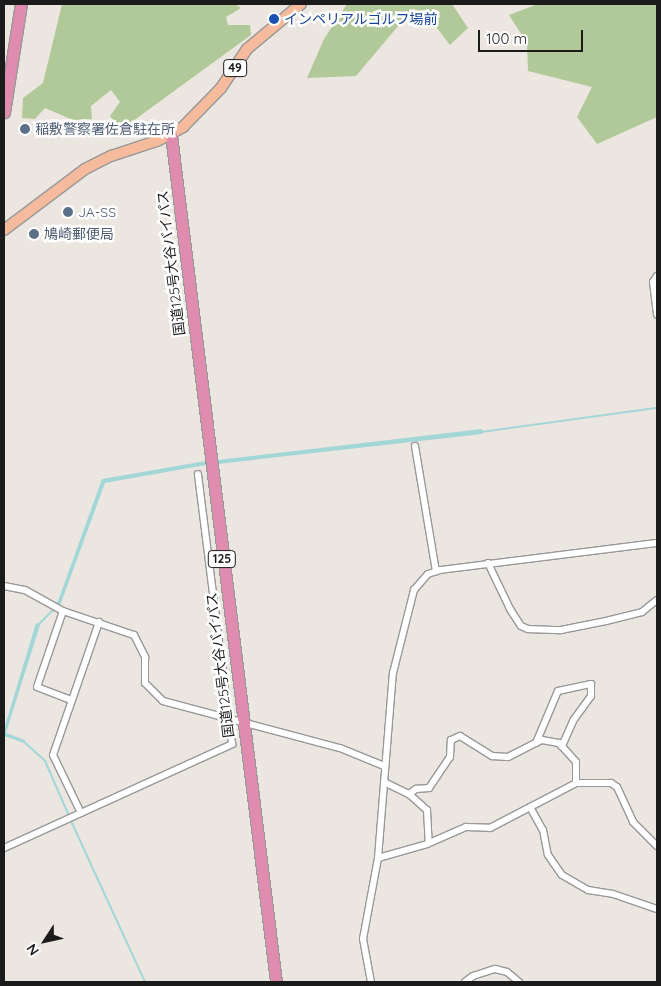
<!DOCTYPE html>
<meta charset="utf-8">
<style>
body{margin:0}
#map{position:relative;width:661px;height:986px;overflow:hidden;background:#ece6e1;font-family:Quicksand,"Noto Sans JP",sans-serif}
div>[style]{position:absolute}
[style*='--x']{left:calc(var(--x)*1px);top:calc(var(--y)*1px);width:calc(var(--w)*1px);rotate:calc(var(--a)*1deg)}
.forest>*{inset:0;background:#b1c998}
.water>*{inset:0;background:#a3d7d7}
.stream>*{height:2px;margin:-1px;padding:0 1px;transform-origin:1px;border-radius:1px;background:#a3d7d7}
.roads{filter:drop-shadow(1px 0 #989898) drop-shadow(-1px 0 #989898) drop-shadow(0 1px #989898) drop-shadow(0 -1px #989898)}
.street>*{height:6px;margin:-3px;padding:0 3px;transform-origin:3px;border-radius:3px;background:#fff}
.primary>*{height:10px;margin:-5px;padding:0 5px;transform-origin:5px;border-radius:5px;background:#f5bb9c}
.highway>*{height:11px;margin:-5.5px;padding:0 5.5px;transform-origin:5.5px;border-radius:5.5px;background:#e08cae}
.dots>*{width:14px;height:14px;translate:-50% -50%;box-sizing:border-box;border:2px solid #fff;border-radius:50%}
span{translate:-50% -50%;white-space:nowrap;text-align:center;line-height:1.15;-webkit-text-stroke:5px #fff;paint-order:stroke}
.shield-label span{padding:1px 4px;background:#fff;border:1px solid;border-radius:4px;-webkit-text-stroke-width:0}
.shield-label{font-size:12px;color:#1b1b1b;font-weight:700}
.transit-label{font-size:14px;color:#164399}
.left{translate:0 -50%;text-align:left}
.service-label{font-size:14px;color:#4e5e75}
.street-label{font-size:14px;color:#1b1b1b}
.frame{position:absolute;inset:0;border:5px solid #1b1b1b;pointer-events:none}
.north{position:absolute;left:20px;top:916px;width:50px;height:50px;-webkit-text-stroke:4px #fff;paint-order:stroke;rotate:235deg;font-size:14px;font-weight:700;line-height:20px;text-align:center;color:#1b1b1b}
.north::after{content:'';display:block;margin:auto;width:18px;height:22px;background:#1b1b1b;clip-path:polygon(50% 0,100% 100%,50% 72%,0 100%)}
.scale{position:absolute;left:478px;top:30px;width:105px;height:22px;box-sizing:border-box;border:2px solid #1b1b1b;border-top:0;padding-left:6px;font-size:15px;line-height:18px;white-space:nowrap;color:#1b1b1b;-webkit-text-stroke:4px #fff;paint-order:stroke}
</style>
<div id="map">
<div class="forest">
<div style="clip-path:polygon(62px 4px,235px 4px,241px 8px,226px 17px,228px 25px,250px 25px,251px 35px,122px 129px,110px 116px,120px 102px,111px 90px,91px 106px,92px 119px,73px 120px,45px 108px,35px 119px,22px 118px,23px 98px,43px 83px)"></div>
<div style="clip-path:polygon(347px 4px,452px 4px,468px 28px,450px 45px,427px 15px,399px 25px,356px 76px,307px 78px,324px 39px)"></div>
<div style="clip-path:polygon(538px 4px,657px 4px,657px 117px,597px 144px,577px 117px,592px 87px,528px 71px,527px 43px,509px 15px)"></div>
</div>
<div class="water">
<div style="clip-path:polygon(482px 429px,482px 434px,200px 466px,105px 483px,61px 603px,53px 612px,51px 609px,58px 601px,102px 479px,200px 462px)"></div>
<div style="clip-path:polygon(36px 623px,40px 625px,6px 733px,25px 740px,24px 743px,4px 736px,4px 729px)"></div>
</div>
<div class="stream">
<div style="--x:481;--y:432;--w:178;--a:-7.8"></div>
<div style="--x:38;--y:625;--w:23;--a:-45"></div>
<div style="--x:23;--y:741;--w:30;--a:42"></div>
<div style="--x:45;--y:761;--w:60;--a:66.4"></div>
<div style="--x:71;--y:821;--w:177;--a:65.3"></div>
</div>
<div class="roads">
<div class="street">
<div style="--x:657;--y:276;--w:7;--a:124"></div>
<div style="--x:653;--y:282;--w:33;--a:83"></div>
<div style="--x:415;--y:446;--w:127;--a:80.5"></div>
<div style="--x:488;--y:563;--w:51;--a:64.4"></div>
<div style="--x:510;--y:609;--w:20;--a:57"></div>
<div style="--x:521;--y:626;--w:8;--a:23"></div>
<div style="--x:528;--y:629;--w:33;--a:2"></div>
<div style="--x:561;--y:630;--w:46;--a:-11.3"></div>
<div style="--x:606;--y:621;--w:37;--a:-14"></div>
<div style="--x:642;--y:612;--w:19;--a:-39"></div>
<div style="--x:4;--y:586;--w:21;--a:11"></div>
<div style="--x:25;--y:590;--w:43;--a:28.9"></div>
<div style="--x:63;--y:611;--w:75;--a:18.7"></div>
<div style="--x:134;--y:635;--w:25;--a:63"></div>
<div style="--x:145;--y:657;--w:26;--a:90"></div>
<div style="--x:145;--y:683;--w:25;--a:45"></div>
<div style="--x:163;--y:701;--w:183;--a:14.9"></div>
<div style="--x:340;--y:748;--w:48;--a:22.2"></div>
<div style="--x:63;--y:611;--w:80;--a:108.9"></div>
<div style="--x:37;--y:687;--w:36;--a:21"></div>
<div style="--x:536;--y:743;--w:56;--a:-67.1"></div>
<div style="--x:558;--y:691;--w:34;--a:-12"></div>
<div style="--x:591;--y:684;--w:12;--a:90"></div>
<div style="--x:591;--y:696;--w:29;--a:126"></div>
<div style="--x:574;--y:719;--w:30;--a:114"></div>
<div style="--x:384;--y:782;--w:28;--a:26"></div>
<div style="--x:409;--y:794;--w:9;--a:-36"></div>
<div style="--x:416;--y:789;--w:13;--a:-4"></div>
<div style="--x:429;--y:788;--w:37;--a:-56"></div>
<div style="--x:450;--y:757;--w:17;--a:-87"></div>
<div style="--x:451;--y:740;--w:10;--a:-24"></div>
<div style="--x:460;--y:736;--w:38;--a:32"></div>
<div style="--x:492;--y:756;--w:16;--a:4"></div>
<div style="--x:508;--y:757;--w:38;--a:-27"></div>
<div style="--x:542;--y:740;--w:17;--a:10"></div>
<div style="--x:559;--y:743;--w:25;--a:48"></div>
<div style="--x:576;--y:762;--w:21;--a:90"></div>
<div style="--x:409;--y:794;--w:24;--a:42"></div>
<div style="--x:427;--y:810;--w:33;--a:87"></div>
<div style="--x:530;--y:807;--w:26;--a:61"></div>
<div style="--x:543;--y:830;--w:25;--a:79"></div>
<div style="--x:548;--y:855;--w:24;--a:55"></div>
<div style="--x:562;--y:875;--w:30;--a:30"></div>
<div style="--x:588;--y:890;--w:25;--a:9"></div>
<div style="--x:613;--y:894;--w:46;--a:18.8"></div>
<div style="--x:81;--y:813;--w:64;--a:-115.8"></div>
<div style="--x:53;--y:755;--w:141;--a:-70.9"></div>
<div style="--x:4;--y:848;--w:251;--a:-24.5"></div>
<div style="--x:232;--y:744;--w:272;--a:-97.2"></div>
<div style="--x:378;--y:858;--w:51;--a:-15.9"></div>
<div style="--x:427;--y:844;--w:43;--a:-23.6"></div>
<div style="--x:466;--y:827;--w:24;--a:2"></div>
<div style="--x:490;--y:828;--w:97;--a:-27.6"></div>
<div style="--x:576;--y:783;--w:35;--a:0"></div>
<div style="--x:611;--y:783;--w:7;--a:34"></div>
<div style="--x:617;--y:787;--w:38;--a:65"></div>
<div style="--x:633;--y:822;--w:34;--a:45"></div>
<div style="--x:371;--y:982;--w:44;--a:-100.5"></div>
<div style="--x:363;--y:939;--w:82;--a:-79.5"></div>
<div style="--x:378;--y:858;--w:186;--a:-85.4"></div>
<div style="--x:393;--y:673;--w:86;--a:-75.8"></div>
<div style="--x:414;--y:590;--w:21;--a:-49"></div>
<div style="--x:428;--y:574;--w:13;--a:-18"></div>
<div style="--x:440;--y:570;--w:219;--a:-7.1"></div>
<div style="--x:465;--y:982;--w:10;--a:-37"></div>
<div style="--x:473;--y:976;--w:23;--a:-18"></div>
<div style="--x:495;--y:969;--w:12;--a:14"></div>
<div style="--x:507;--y:972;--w:16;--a:40"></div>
</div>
<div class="primary">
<div style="--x:4;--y:230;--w:101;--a:-37"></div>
<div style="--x:85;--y:169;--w:29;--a:-27"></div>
<div style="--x:111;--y:156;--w:48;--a:-18.1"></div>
<div style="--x:157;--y:141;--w:30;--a:-28"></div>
<div style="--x:183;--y:127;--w:54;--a:-45.7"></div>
<div style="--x:221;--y:88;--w:47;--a:-56.3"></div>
<div style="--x:247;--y:49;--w:70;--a:-39.8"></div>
</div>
<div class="highway">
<div style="--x:4;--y:112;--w:109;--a:-81.1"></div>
<div style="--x:171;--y:135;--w:853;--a:82.93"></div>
</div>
</div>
<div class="dots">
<div style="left:274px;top:19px;background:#1a4fb4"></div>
<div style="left:25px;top:129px;background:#5c6f8a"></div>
<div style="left:68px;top:212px;background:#5c6f8a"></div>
<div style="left:34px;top:234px;background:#5c6f8a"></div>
</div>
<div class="shield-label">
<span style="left:235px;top:68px">49</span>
<span style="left:222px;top:559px">125</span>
</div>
<div class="transit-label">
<span class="left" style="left:284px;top:19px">インペリアルゴルフ場前</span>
</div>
<div class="service-label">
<span class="left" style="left:35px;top:129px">稲敷警察署佐倉駐在所</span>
<span class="left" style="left:78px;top:212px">JA-SS</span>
<span class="left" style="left:44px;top:234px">鳩崎郵便局</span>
</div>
<div class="street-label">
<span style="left:171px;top:263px;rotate:-97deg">国道125号大谷バイパス</span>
<span style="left:220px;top:665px;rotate:-97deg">国道125号大谷バイパス</span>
</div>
<div class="frame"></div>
<div class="north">N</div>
<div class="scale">100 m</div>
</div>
